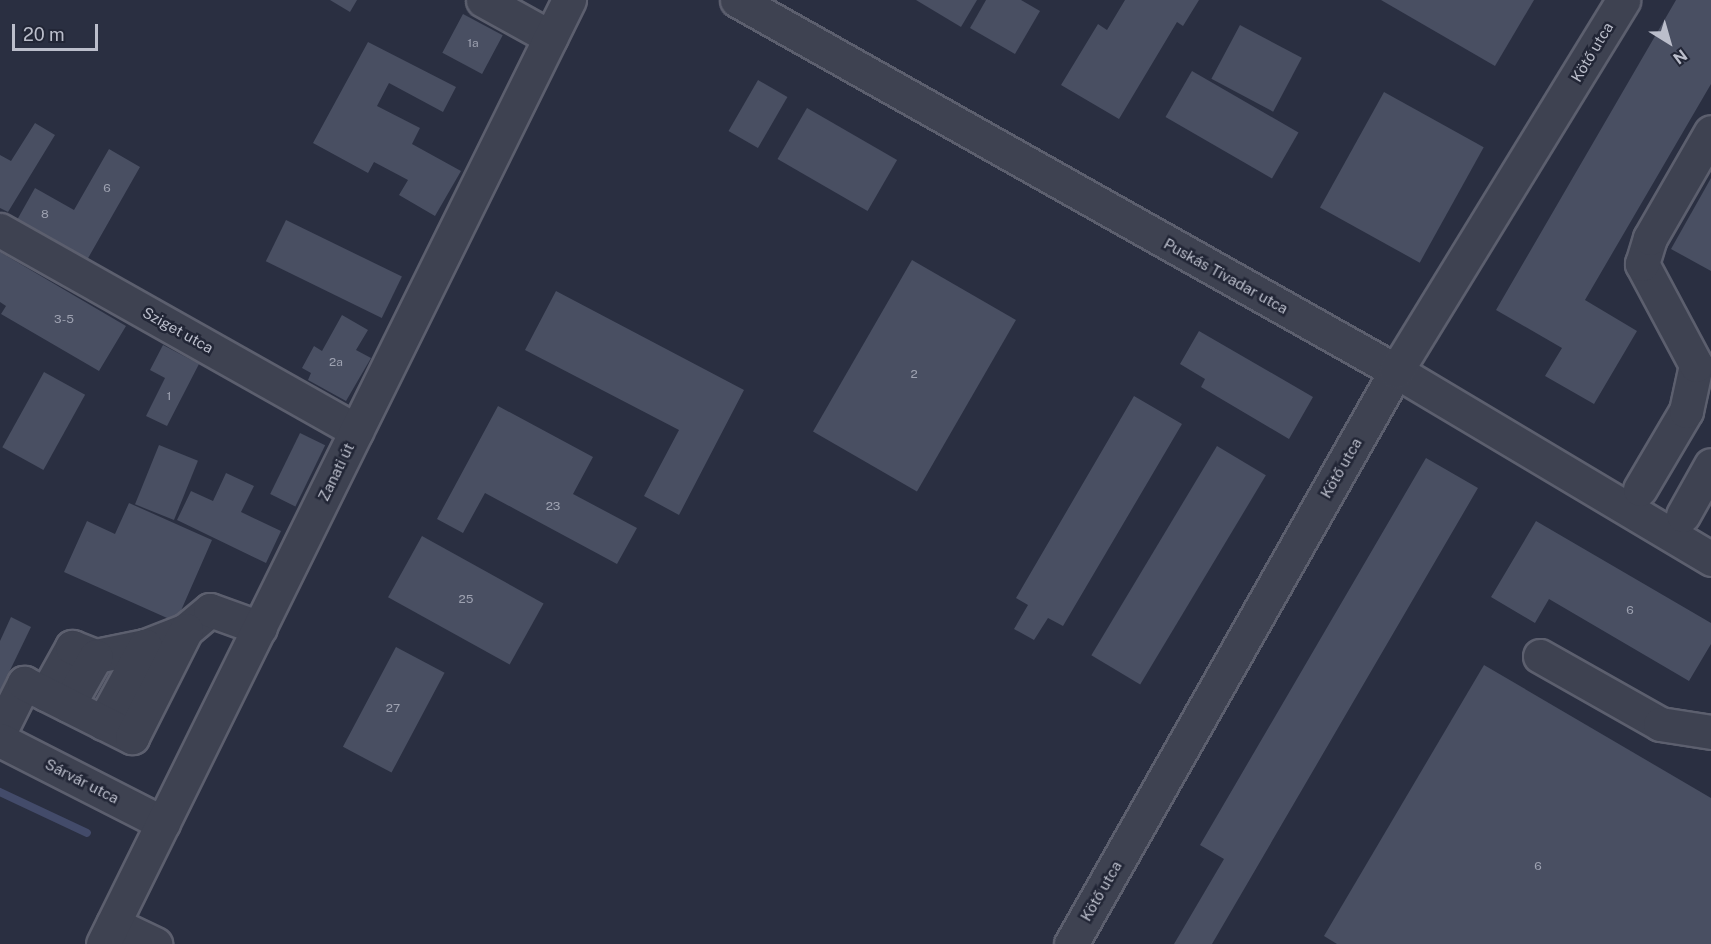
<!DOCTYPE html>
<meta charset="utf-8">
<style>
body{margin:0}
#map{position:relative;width:1711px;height:944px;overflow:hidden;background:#2a2f41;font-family:"Public Sans",sans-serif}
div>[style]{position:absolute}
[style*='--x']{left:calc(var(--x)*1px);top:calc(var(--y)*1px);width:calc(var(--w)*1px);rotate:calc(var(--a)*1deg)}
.stream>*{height:8px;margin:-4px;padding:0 4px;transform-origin:4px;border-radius:4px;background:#434b6a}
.building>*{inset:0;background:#494f62;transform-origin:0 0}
.roads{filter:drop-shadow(2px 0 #5c5f6e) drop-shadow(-2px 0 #5c5f6e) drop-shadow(0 2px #5c5f6e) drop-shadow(0 -2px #5c5f6e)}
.minor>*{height:33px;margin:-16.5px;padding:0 16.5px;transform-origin:16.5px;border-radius:16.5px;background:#3e4251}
span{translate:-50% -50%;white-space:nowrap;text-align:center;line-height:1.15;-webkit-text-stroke:5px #222636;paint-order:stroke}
.number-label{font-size:12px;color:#9ea2b1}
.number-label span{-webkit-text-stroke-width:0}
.street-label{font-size:15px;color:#bbbecb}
.north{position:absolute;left:1639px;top:12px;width:60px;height:60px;-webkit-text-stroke:4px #222636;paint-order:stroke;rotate:143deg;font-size:16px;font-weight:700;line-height:24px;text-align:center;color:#bbbecb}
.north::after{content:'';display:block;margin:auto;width:21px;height:27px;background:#bbbecb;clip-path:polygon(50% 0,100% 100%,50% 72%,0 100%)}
.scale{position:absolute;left:12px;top:24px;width:86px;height:27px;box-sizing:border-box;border:3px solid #bbbecb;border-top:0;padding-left:8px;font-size:18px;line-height:21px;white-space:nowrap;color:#bbbecb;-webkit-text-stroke:4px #222636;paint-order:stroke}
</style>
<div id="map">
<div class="stream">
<div style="--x:0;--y:792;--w:96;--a:25.2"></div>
</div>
<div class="building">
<div style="clip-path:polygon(330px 0,357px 0,350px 12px)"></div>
<div style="clip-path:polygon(916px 0,977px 0,961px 27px)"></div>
<div style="clip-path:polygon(986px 0,1021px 0,1040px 11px,1015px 54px,970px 28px)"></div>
<div style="clip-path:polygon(1125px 0,1199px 0,1183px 26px,1177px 22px,1119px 119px,1061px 85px,1098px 24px,1107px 30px)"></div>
<div style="clip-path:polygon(1381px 0,1534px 0,1495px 66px)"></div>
<div style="clip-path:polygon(1676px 0,1711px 0,1711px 84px,1585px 300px,1637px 331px,1594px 404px,1545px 376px,1562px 348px,1496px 310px)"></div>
<div style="left:463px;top:14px;width:45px;height:44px;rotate:28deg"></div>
<div style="left:1240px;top:25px;width:70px;height:61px;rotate:28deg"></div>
<div style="clip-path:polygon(368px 42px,456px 87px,443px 112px,389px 83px,377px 106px,420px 128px,412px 144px,461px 171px,435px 216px,399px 195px,408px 180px,374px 162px,368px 173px,313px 143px)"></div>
<div style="left:1192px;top:71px;width:123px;height:53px;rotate:30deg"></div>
<div style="left:758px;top:80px;width:34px;height:59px;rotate:30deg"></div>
<div style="left:1384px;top:92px;width:114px;height:132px;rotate:29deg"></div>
<div style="left:807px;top:108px;width:104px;height:59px;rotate:30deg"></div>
<div style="clip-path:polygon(35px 123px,55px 135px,8px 212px,0 208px,0 155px,11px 161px)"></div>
<div style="clip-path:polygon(109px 149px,140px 167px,87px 260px,17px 220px,35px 188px,74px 210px)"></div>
<div style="clip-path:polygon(1711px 178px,1711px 271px,1671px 249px)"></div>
<div style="left:286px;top:220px;width:129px;height:46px;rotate:26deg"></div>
<div style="clip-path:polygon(0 252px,126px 326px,99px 371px,1px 314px,6px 306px,0 302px)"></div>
<div style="left:912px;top:260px;width:120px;height:198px;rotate:30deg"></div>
<div style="clip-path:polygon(556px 291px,744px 390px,679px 515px,644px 496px,679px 430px,525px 350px)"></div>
<div style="clip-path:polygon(342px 315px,368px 330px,356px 350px,371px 358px,346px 401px,308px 380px,311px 373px,302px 368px,314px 346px,322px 351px)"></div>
<div style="clip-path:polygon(1199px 331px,1313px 397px,1289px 439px,1201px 387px,1205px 379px,1180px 364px)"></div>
<div style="clip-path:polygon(163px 345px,199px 364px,167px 426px,146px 416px,165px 378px,150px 370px)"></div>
<div style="left:44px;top:372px;width:47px;height:86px;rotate:29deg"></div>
<div style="clip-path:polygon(1134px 396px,1182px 424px,1063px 626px,1048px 618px,1034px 640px,1014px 629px,1028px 605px,1016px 598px)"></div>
<div style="clip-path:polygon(498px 406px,593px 457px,573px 494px,637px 528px,617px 564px,485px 493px,463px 533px,437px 519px)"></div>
<div style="left:300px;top:433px;width:28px;height:68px;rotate:26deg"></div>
<div style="left:159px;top:445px;width:42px;height:64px;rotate:22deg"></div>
<div style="left:1217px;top:446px;width:57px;height:244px;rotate:31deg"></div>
<div style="clip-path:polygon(1426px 458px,1478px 488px,1212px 944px,1174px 944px,1224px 859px,1200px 845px)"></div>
<div style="clip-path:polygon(226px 473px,254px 486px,241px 512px,281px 531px,266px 563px,177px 520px,191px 491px,213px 501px)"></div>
<div style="clip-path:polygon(129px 503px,212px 540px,176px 622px,64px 572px,87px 521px,115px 534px)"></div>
<div style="clip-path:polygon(1536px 521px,1711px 623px,1711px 644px,1689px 681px,1549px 599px,1535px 623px,1491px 597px)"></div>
<div style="left:422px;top:536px;width:139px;height:70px;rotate:29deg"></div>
<div style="clip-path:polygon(11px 617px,31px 627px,0 691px,0 641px)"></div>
<div style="left:396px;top:647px;width:55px;height:113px;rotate:28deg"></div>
<div style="clip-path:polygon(1484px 665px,1711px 798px,1711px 944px,1337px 944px,1324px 936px)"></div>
</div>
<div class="roads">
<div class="minor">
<div style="--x:483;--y:0;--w:77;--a:28.9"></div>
<div style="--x:737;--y:0;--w:756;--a:29.38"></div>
<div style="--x:1396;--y:371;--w:367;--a:30.8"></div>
<div style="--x:0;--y:230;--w:409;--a:29.4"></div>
<div style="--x:1640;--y:489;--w:91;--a:-59.5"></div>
<div style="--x:1686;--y:411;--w:47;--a:-77.7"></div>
<div style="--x:1696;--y:365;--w:115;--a:-118.1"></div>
<div style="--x:1642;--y:264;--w:27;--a:-73"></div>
<div style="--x:1650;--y:238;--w:122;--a:-60.1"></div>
<div style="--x:1683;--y:515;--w:57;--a:-60.8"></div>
<div style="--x:1540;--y:656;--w:138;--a:29.5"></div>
<div style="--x:1660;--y:724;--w:52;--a:8.9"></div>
<div style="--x:46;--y:694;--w:54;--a:-61"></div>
<div style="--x:72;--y:647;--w:26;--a:21"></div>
<div style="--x:96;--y:656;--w:50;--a:-11.5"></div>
<div style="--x:145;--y:646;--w:44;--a:-21.3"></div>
<div style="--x:186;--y:630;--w:31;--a:-40"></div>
<div style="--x:210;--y:610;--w:53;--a:19.8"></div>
<div style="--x:68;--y:705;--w:56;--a:-60.3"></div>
<div style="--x:103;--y:723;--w:88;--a:-61.4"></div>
<div style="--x:0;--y:731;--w:54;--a:-63.4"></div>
<div style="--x:24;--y:683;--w:121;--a:26.6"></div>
<div style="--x:132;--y:737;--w:120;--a:-63.2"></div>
<div style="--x:0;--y:740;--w:183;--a:27"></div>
<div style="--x:113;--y:924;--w:47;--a:25.5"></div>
<div style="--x:103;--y:944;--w:1053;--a:-63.73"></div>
<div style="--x:1071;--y:944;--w:659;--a:-60.44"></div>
<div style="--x:1396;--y:371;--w:435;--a:-58.5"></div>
</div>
</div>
<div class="number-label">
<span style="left:473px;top:44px">1a</span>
<span style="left:107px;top:189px">6</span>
<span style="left:45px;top:215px">8</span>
<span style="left:64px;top:320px">3-5</span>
<span style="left:336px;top:363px">2a</span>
<span style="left:914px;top:375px">2</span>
<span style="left:169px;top:397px">1</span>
<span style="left:553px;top:507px">23</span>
<span style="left:466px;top:600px">25</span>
<span style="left:1630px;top:611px">6</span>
<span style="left:393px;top:709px">27</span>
<span style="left:1538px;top:867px">6</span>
</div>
<div class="street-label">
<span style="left:1592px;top:52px;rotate:-59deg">Kötő utca</span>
<span style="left:1226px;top:276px;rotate:29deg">Puskás Tivadar utca</span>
<span style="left:178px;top:330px;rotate:29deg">Sziget utca</span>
<span style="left:1341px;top:468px;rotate:-60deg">Kötő utca</span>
<span style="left:336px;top:472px;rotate:-64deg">Zanati út</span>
<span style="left:82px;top:781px;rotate:27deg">Sárvár utca</span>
<span style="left:1101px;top:891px;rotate:-60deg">Kötő utca</span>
</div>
<div class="north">N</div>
<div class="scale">20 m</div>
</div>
